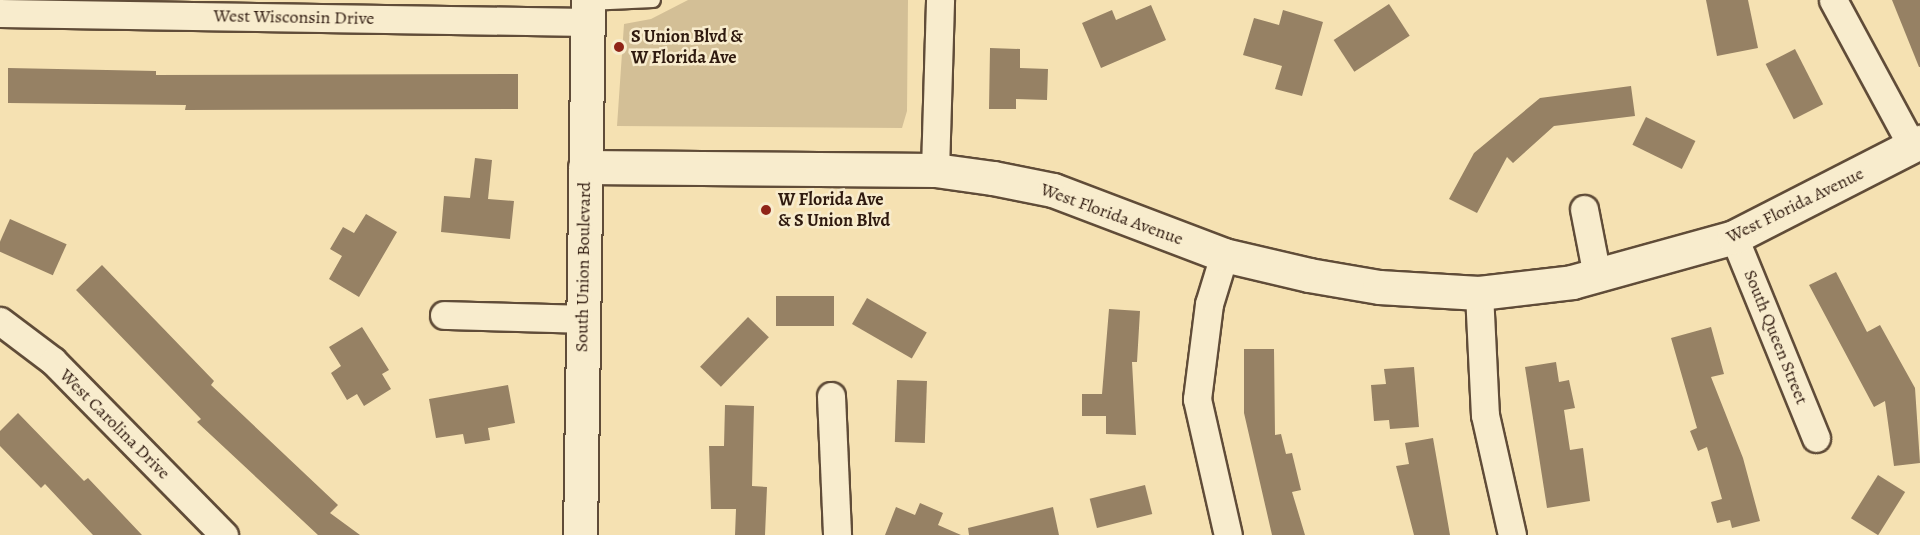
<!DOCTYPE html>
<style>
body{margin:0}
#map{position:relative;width:1920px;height:535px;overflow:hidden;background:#f5e1b2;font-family:Alegreya,serif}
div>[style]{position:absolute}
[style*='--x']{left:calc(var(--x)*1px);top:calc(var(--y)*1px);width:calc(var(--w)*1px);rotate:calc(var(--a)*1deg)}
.green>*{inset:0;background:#d3bf96}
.building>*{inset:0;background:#968164;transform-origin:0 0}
.roads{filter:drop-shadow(2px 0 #604c38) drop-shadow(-2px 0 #604c38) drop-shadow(0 2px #604c38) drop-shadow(0 -2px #604c38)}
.service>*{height:14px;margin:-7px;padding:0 7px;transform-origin:7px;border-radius:7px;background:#f8eccd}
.minor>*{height:27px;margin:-13.5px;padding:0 13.5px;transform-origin:13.5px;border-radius:13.5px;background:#f8eccd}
.tertiary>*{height:33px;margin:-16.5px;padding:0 16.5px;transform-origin:16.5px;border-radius:16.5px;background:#f8eccd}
.secondary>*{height:33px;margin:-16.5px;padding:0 16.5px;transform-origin:16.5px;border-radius:16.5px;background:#f8eccd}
.dots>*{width:16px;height:16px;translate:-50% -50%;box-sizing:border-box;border:3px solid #f8eccd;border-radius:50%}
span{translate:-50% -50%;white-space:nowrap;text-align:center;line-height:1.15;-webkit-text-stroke:5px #f8eccd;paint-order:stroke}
.street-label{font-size:18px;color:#2f1a0f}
.poi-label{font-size:18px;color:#2f1a0f;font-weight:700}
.left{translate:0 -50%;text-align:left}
</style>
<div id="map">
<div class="green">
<div style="clip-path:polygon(688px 0,908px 0,907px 111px,902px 128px,617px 126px,624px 24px,651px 19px)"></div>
</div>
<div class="building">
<div style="clip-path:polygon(1706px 0,1748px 0,1758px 48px,1717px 56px)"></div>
<div style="clip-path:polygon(1892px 0,1920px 0,1920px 67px,1919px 67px)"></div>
<div style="left:1389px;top:4px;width:38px;height:66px;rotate:57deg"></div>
<div style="clip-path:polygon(1151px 5px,1166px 40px,1101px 68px,1082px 23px,1112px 10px,1116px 20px)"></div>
<div style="clip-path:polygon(1283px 10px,1323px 22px,1302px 96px,1275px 89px,1282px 66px,1243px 55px,1254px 18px,1279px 25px)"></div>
<div style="clip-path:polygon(990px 48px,1020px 49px,1020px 68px,1048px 69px,1047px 100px,1016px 99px,1016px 109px,989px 109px)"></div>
<div style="left:1795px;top:49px;width:62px;height:33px;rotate:63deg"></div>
<div style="clip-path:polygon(8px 68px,156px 71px,156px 75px,518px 74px,518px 109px,185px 110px,186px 105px,8px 103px)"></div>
<div style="clip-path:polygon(1631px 86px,1635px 116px,1554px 126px,1513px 163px,1507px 157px,1477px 213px,1449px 199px,1474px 153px,1540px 98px)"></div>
<div style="left:1646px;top:117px;width:55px;height:31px;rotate:26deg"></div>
<div style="clip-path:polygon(475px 158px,492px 160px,488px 199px,514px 201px,510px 239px,441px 232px,444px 196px,470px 198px)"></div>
<div style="clip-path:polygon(366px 214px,397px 232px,359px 297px,329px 279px,342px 256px,330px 249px,343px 227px,354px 233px)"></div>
<div style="left:10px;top:219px;width:62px;height:34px;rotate:24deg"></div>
<div style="clip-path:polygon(102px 265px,214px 381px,211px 385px,338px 505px,330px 513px,360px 535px,318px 535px,197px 422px,201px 419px,76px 290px)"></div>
<div style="clip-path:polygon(1836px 272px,1867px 332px,1880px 325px,1915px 388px,1920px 463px,1894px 466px,1885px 401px,1874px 407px,1809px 285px)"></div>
<div style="left:776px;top:296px;width:58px;height:30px"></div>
<div style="left:867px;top:298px;width:69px;height:30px;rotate:30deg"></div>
<div style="clip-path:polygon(1109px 309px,1140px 311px,1137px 362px,1132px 362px,1136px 435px,1106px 434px,1106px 416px,1082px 416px,1082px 394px,1102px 394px)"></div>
<div style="left:748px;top:317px;width:29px;height:69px;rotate:44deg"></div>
<div style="clip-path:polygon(362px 327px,389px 370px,382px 374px,391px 389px,364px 406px,357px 394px,347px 400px,331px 373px,341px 366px,329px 347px)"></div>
<div style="clip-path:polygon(1711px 327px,1724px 374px,1711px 377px,1743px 458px,1760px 521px,1732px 528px,1730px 520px,1717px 523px,1711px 502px,1722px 499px,1707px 447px,1698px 451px,1690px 431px,1697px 428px,1671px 338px)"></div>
<div style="clip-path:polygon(1244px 349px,1274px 349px,1275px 435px,1281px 434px,1286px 454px,1292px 453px,1301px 490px,1292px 492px,1305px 535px,1272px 535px,1244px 413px)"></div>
<div style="clip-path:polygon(1556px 362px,1559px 382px,1569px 380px,1575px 408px,1564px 410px,1570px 450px,1583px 448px,1590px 501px,1547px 508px,1525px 367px)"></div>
<div style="clip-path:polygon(1414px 367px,1419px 427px,1390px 429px,1389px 420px,1374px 421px,1371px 385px,1386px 384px,1384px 369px)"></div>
<div style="left:897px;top:380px;width:30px;height:62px;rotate:2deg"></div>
<div style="clip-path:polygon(508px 385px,515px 423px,488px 428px,490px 440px,465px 444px,463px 434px,436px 438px,429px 399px)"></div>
<div style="clip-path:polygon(725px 405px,754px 406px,752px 486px,767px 487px,765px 535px,735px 535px,736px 509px,711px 509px,709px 446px,724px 446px)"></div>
<div style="clip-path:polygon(18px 413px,84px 481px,88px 478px,142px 535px,93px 535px,45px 484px,41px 488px,0 446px,0 431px)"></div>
<div style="clip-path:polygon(1433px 438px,1450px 535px,1414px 535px,1396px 466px,1409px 464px,1405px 443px)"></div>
<div style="left:1878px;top:475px;width:32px;height:51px;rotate:32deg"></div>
<div style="left:1145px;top:485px;width:30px;height:57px;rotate:76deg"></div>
<div style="clip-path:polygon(920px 503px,943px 513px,938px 525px,961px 535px,885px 535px,896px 507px,915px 515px)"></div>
<div style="clip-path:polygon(1053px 507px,1059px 535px,969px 535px,968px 528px)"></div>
</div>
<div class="roads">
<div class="service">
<div style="--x:588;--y:3;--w:65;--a:-2.6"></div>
</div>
<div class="minor">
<div style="--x:1833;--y:0;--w:166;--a:61.6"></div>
<div style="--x:0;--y:13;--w:588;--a:0.88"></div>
<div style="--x:935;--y:170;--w:170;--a:-88.3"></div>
<div style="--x:1584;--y:209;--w:68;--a:79"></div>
<div style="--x:1734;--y:237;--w:217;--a:67.8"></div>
<div style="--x:1224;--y:255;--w:51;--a:107"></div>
<div style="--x:1209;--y:304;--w:96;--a:97.2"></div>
<div style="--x:1197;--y:399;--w:139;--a:77.2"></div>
<div style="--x:1479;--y:293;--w:122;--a:87.2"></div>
<div style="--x:1485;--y:415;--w:123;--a:77.3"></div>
<div style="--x:444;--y:315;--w:139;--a:1.6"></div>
<div style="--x:0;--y:321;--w:66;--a:37"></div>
<div style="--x:53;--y:361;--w:244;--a:45.5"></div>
<div style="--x:831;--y:396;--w:139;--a:87.5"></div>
</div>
<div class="tertiary">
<div style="--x:585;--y:167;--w:350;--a:0.5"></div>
<div style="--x:935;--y:170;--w:59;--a:7.9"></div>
<div style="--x:993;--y:178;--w:61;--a:11.3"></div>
<div style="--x:1053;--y:190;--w:183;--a:20.8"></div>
<div style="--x:1224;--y:255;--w:87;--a:13.2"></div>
<div style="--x:1309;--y:275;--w:71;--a:9.7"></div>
<div style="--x:1379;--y:287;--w:100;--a:3.4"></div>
<div style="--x:1479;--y:293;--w:94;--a:-6.7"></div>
<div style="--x:1572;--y:282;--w:168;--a:-15.5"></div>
<div style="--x:1734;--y:237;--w:209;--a:-27.1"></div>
</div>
<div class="secondary">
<div style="--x:580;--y:535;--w:535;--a:-89.14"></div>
</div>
</div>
<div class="dots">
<div style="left:619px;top:47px;background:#8f2418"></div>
<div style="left:766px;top:210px;background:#8f2418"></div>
</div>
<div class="street-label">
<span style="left:294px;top:17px;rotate:1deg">West Wisconsin Drive</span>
<span style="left:1795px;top:205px;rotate:-26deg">West Florida Avenue</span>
<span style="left:1112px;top:214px;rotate:20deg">West Florida Avenue</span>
<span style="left:583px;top:267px;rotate:-89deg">South Union Boulevard</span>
<span style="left:1776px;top:337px;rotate:68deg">South Queen Street</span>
<span style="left:115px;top:424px;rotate:45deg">West Carolina Drive</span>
</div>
<div class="poi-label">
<span class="left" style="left:631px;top:47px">S Union Blvd &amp;<br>W Florida Ave</span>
<span class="left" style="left:778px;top:210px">W Florida Ave<br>&amp; S Union Blvd</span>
</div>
</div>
